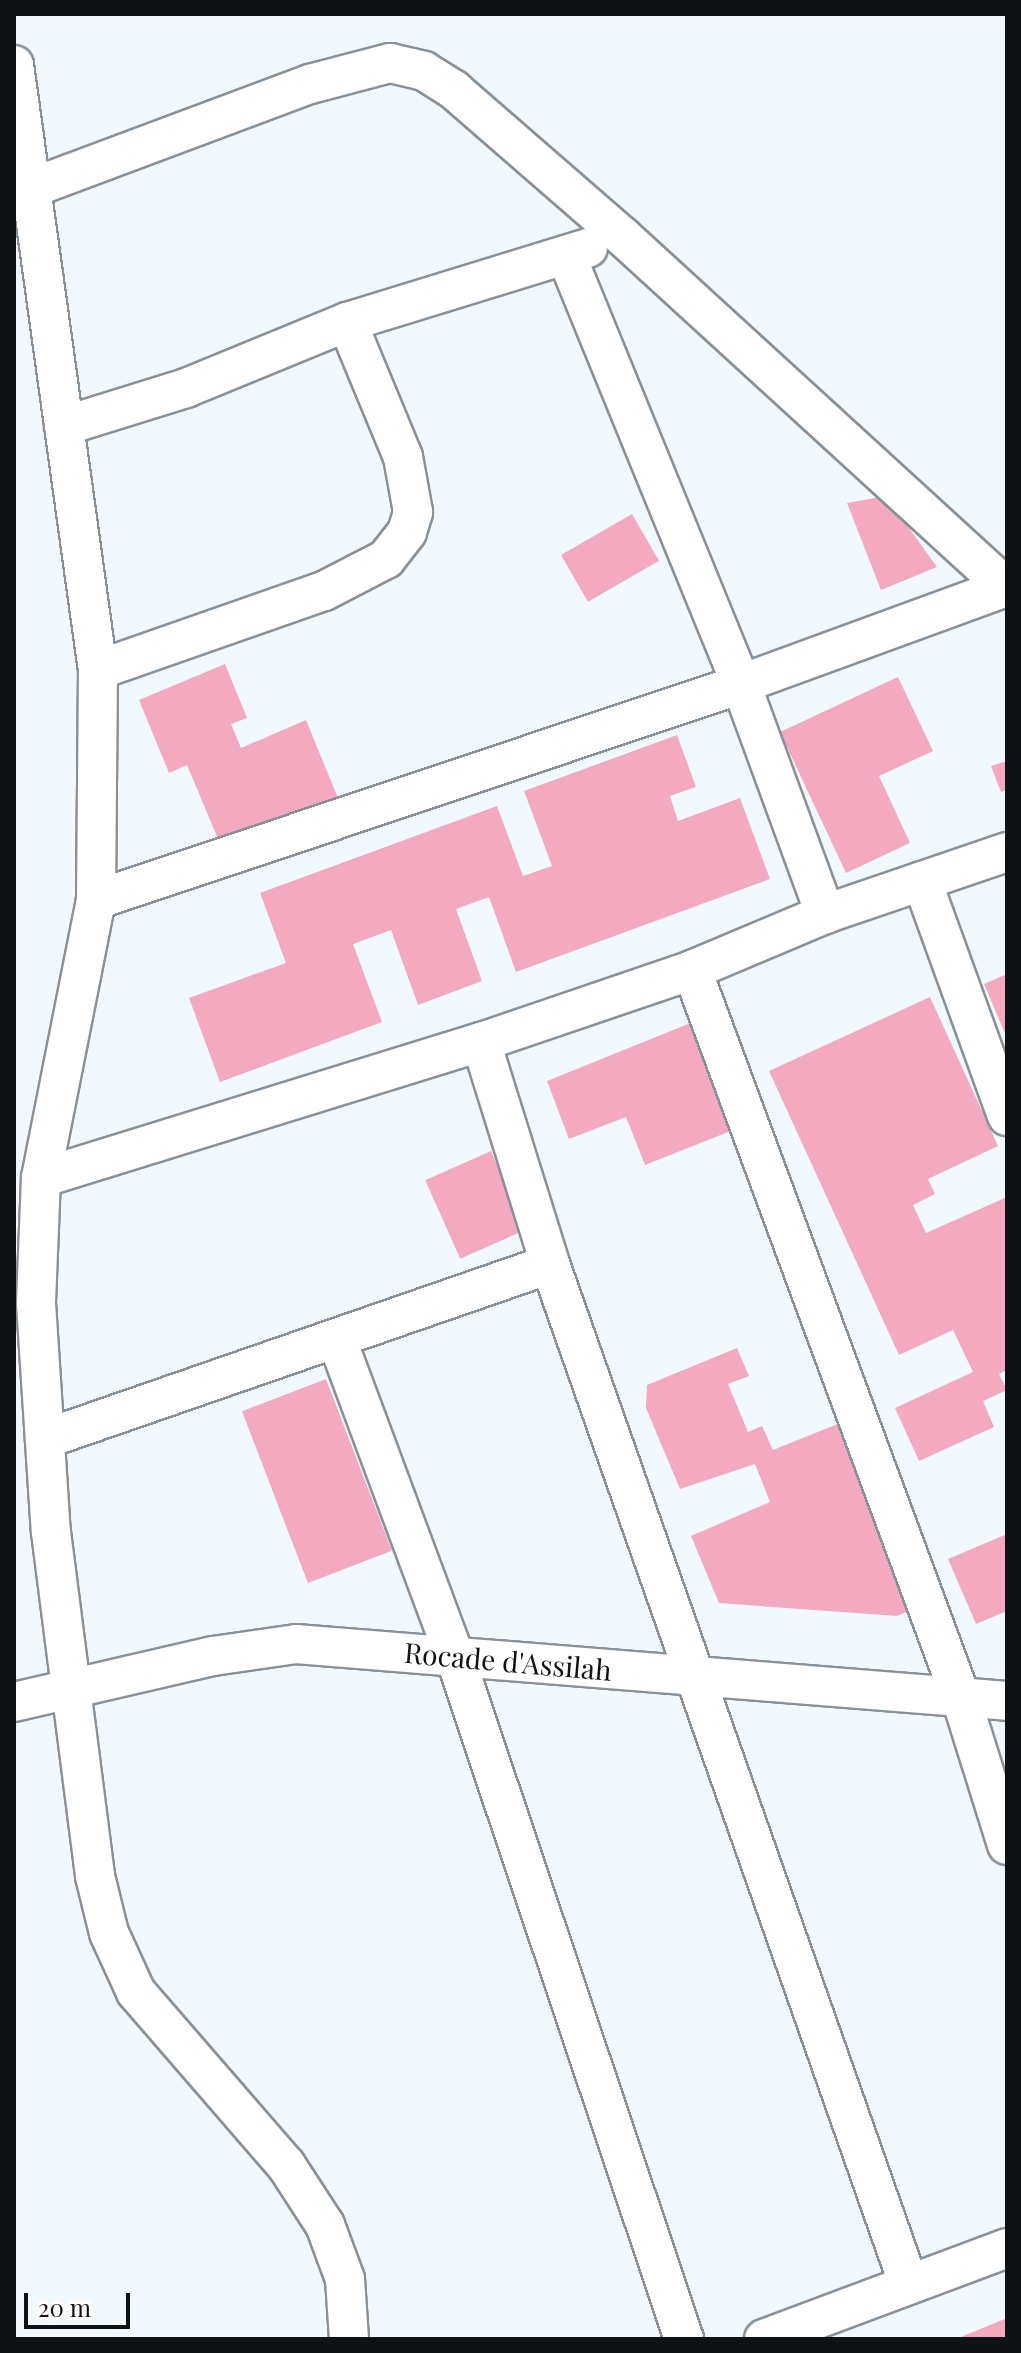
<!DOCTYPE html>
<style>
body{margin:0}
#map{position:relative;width:1021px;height:2353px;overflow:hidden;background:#f2f9fe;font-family:"Playfair Display",serif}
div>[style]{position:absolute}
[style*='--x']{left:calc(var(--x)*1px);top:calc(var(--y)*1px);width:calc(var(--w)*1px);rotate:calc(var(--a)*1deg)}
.building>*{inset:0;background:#f3aac0;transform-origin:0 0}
.roads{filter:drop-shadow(2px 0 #899197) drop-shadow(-2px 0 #899197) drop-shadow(0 2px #899197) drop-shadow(0 -2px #899197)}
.minor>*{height:38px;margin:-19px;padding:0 19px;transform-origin:19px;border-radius:19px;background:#fff}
span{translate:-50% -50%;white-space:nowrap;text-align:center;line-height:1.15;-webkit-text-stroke:6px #fff;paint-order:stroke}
.street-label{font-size:28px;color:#0f1214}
.frame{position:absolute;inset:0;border:16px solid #0f1214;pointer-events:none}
.scale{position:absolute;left:24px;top:2293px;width:106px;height:36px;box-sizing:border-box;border:4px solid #0f1214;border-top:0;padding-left:10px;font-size:24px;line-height:28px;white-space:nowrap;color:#0f1214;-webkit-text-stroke:6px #fff;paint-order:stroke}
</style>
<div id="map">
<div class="building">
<div style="clip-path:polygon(886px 496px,937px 567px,881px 590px,847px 503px)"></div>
<div style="left:632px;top:514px;width:54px;height:82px;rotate:60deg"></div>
<div style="clip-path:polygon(225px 664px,247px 718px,231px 724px,241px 748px,306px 720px,338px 798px,221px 846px,187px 765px,169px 773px,139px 700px)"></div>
<div style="clip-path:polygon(898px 677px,933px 751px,879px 776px,910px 843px,846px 873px,780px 732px)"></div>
<div style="clip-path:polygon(677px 735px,696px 787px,670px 796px,678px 821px,740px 798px,770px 879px,516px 972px,489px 897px,456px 909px,482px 981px,418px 1005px,391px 930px,353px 944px,382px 1022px,220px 1082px,189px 998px,286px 963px,260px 893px,497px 806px,523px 876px,552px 866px,524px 791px)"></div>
<div style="clip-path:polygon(1007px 761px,1007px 790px,1001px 792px,991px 766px)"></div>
<div style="clip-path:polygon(1007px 974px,1007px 1038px,984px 984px)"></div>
<div style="clip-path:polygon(930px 997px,998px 1146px,928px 1179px,935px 1194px,913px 1205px,926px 1233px,1007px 1197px,1007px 1370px,999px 1374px,1007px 1390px,983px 1401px,994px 1427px,919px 1461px,895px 1408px,973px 1372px,953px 1330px,899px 1355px,769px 1071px)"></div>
<div style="clip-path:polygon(698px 1020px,741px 1127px,645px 1165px,626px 1117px,569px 1139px,547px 1081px)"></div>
<div style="left:491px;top:1151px;width:86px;height:72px;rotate:66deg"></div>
<div style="clip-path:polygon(737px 1348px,749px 1376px,728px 1384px,748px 1432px,762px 1426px,773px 1450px,845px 1421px,921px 1606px,897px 1616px,719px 1603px,691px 1536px,770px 1502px,755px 1464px,680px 1489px,646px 1408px,647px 1385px)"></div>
<div style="left:326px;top:1379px;width:184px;height:90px;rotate:69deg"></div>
<div style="clip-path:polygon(1007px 1534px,1007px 1611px,976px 1624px,948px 1559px)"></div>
<div style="clip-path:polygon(1007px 2318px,1007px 2339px,956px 2339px)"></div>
</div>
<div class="roads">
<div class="minor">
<div style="--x:14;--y:65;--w:611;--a:82.1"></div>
<div style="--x:98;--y:670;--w:230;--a:90.5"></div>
<div style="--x:96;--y:900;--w:283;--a:101.2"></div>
<div style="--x:41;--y:1178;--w:125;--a:92.3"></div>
<div style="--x:36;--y:1303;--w:229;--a:86.3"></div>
<div style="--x:51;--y:1532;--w:347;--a:82.7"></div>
<div style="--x:95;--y:1876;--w:59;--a:76.2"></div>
<div style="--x:109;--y:1933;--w:65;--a:65.4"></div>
<div style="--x:136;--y:1992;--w:229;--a:49.1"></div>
<div style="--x:286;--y:2165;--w:72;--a:57"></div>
<div style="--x:325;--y:2225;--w:58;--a:69.7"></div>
<div style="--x:345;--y:2279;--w:60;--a:86.2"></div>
<div style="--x:29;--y:189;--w:300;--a:-20.5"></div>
<div style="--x:310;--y:84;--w:83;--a:-14.7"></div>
<div style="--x:390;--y:63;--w:35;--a:13"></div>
<div style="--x:424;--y:71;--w:36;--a:32"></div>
<div style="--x:454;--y:90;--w:223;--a:41"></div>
<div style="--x:622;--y:236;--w:522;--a:42.44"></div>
<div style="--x:566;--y:255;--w:463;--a:67.8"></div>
<div style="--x:741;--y:684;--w:245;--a:69.9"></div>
<div style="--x:64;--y:426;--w:128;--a:-17.3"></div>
<div style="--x:186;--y:388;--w:174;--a:-22.3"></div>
<div style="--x:347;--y:322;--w:252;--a:-17.1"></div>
<div style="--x:98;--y:670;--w:239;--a:-19.3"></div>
<div style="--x:324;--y:591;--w:70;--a:-27.3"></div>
<div style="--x:386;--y:559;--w:34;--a:-52"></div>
<div style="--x:407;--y:532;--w:21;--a:-73"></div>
<div style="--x:413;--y:512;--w:56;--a:-100.3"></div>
<div style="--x:403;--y:457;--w:146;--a:-112.5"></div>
<div style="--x:922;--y:881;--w:250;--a:70.1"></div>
<div style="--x:96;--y:900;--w:680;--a:-18.51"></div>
<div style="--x:741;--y:684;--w:282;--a:-20.1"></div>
<div style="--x:692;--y:970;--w:776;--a:69.72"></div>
<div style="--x:961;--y:1698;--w:154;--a:72.6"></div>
<div style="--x:481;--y:1042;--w:232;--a:72.7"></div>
<div style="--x:550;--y:1264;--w:1082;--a:70.63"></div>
<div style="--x:41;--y:1178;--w:461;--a:-17.2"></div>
<div style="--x:481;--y:1042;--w:223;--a:-18.8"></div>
<div style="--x:692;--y:970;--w:144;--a:-22.8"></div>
<div style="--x:825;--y:914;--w:192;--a:-18.8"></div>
<div style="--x:337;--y:1340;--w:338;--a:69.6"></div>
<div style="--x:455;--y:1657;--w:719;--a:71.44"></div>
<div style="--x:45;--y:1439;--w:534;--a:-19.11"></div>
<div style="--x:14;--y:1702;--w:204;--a:-13"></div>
<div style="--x:213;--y:1656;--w:84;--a:-8.2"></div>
<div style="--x:296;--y:1644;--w:713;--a:4.58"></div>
<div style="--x:764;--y:2339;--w:259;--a:-20.5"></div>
</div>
</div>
<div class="street-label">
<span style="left:508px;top:1661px;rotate:5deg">Rocade d'Assilah</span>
</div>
<div class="frame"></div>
<div class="scale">20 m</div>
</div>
